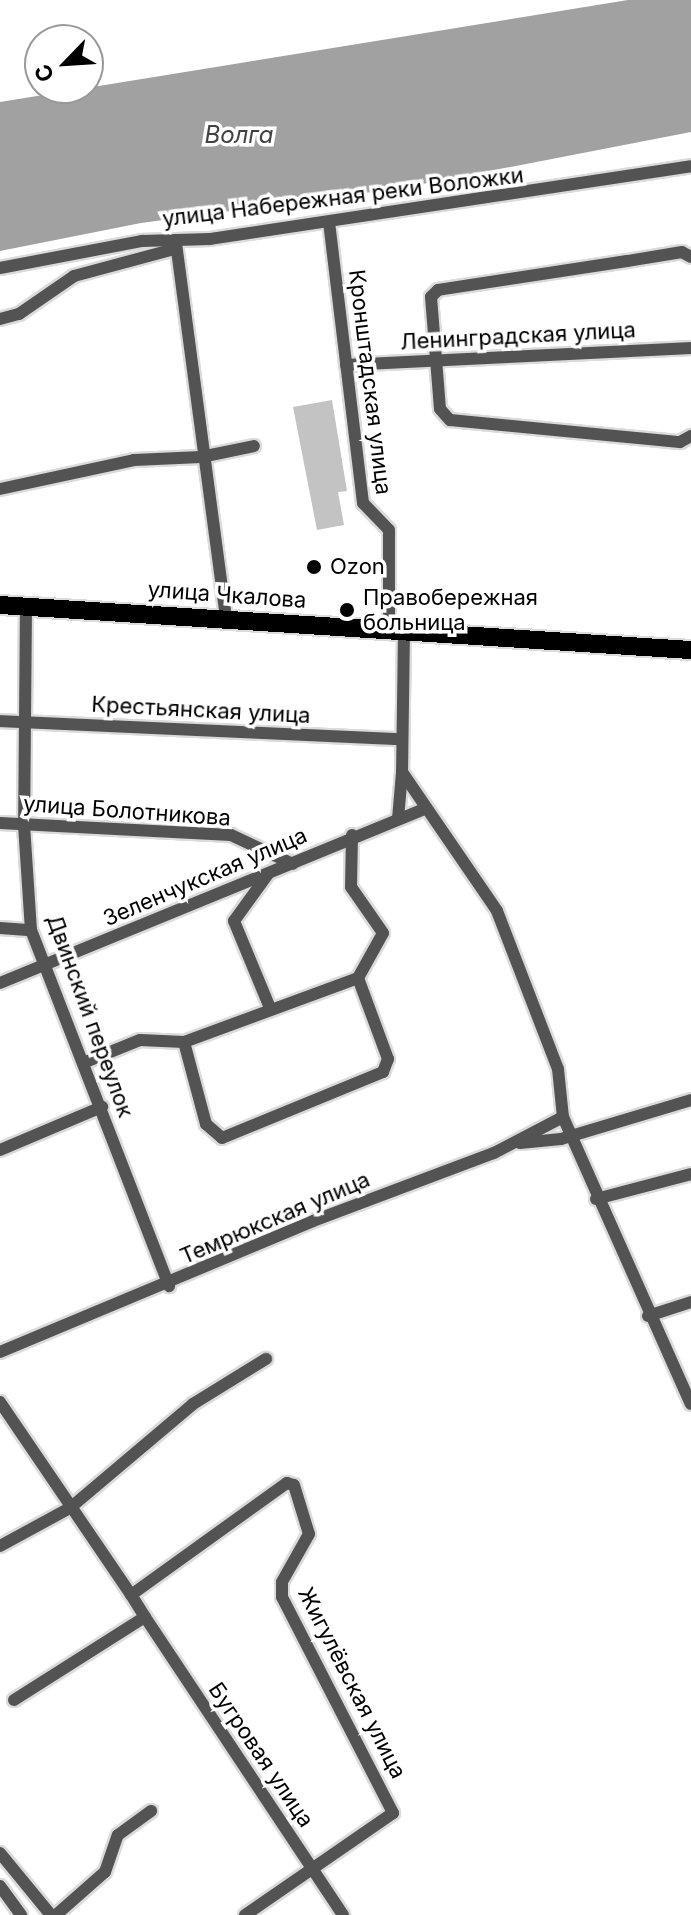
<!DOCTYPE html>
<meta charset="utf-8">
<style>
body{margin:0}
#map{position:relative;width:691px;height:1915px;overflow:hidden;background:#fff;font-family:Inter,sans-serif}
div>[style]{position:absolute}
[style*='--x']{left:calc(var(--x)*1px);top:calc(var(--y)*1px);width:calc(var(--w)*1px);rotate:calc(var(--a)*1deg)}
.water>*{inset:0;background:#a1a1a1}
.building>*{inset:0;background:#c3c3c3}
.roads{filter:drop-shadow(2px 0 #dbdbdb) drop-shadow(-2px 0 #dbdbdb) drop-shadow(0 2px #dbdbdb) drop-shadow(0 -2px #dbdbdb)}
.minor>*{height:12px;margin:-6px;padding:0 6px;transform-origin:6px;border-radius:6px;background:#535353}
.primary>*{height:18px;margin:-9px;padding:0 9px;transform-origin:9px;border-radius:9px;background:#000}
.dots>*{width:22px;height:22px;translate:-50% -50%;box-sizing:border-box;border:4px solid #fff;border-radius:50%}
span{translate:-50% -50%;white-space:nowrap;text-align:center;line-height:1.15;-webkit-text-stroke:7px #fff;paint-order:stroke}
.street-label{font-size:22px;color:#000}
.poi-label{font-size:22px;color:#000}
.left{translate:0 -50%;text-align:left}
.water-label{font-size:24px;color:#424242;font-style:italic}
.north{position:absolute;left:24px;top:24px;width:80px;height:80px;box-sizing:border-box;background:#fff;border:2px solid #999;border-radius:50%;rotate:245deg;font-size:22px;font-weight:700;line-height:32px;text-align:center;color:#000}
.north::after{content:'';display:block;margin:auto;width:28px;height:36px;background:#000;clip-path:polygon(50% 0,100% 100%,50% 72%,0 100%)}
</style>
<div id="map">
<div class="water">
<div style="clip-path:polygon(628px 0,691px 0,691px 132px,402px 188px,141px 223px,0 251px,0 102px)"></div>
</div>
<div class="building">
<div style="clip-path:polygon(332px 400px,347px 491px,338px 492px,344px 525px,317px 530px,293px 407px)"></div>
</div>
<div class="roads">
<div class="minor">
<div style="--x:329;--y:222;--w:283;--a:83.1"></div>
<div style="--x:363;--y:503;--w:37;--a:46"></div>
<div style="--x:389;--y:530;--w:100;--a:90"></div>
<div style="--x:176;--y:243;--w:379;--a:82.4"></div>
<div style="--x:691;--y:257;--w:10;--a:-151"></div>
<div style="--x:682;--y:252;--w:56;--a:170.7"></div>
<div style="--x:627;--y:261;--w:191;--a:171.3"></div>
<div style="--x:438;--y:290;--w:10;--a:135"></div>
<div style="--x:431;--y:297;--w:112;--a:85.4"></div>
<div style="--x:440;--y:409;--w:15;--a:48"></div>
<div style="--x:450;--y:420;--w:231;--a:5.5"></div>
<div style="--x:680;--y:442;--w:13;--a:-29"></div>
<div style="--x:0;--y:268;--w:145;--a:-10.8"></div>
<div style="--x:142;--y:241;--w:68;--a:-1.7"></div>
<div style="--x:210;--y:239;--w:487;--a:-8.6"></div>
<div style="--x:0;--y:319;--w:20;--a:-15"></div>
<div style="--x:19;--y:314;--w:67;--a:-34.6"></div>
<div style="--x:74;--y:276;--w:105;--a:-15"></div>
<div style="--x:346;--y:365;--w:345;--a:-2.8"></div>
<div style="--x:0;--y:489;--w:137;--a:-12.2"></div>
<div style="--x:134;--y:460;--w:67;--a:-2.6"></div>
<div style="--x:201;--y:457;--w:54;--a:-11.7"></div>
<div style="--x:26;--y:606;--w:219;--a:90.5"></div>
<div style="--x:24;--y:825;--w:105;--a:86.2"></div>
<div style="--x:31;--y:930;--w:382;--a:68.8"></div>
<div style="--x:404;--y:631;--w:141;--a:90.8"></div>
<div style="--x:402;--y:772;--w:168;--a:55.6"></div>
<div style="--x:497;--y:911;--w:169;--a:68.9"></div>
<div style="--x:558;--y:1069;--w:48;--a:84.1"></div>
<div style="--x:563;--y:1117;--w:314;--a:66"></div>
<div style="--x:0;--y:721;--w:400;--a:2.6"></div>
<div style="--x:398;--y:819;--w:47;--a:-85.1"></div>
<div style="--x:0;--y:823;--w:231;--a:3"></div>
<div style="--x:231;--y:835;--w:68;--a:25.1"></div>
<div style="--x:268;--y:874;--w:58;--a:125.9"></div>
<div style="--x:234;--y:921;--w:94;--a:67.5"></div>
<div style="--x:0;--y:928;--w:31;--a:4"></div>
<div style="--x:0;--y:983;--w:459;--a:-22.3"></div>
<div style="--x:184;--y:1042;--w:85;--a:75"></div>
<div style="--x:206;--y:1124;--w:21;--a:41"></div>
<div style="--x:222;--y:1138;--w:174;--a:-22.3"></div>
<div style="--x:383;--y:1072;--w:14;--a:-69"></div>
<div style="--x:388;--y:1059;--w:86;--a:-110.3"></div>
<div style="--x:358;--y:978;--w:51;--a:-60.9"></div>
<div style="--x:383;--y:933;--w:56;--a:-124.8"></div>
<div style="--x:351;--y:887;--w:52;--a:-88.9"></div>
<div style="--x:83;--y:1063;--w:61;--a:-22"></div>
<div style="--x:140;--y:1040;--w:44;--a:2.6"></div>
<div style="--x:184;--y:1042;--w:185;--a:-20.2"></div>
<div style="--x:520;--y:1143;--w:41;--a:-5.6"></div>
<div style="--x:561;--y:1139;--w:136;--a:-16.7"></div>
<div style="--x:0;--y:1150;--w:111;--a:-22.9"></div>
<div style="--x:596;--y:1199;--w:98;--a:-14.7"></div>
<div style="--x:648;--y:1316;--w:45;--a:-18"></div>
<div style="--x:0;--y:1352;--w:339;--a:-22.7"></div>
<div style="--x:313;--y:1221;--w:193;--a:-20.6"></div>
<div style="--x:494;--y:1153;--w:78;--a:-27.6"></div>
<div style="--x:0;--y:1402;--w:233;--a:55.8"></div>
<div style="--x:0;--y:1546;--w:80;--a:-28.5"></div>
<div style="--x:70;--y:1508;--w:161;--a:-40.2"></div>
<div style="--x:193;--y:1404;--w:86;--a:-31.7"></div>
<div style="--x:145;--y:1617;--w:358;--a:56.4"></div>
<div style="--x:14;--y:1700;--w:155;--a:-32.4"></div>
<div style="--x:145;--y:1617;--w:26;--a:-122"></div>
<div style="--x:131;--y:1595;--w:192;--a:-35.7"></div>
<div style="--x:287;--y:1483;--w:7;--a:16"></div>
<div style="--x:294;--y:1485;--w:51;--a:73"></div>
<div style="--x:309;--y:1534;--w:55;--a:119.4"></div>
<div style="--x:282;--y:1582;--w:15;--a:90"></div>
<div style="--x:282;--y:1597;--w:243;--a:62.8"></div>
<div style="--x:393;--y:1813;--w:180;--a:145.4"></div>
<div style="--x:0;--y:1853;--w:80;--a:50.6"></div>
<div style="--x:0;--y:1886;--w:36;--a:54"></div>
<div style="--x:56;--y:1915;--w:65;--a:-41.3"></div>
<div style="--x:105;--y:1872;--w:39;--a:-71"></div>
<div style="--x:118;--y:1835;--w:41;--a:-36"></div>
</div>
<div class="primary">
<div style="--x:0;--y:605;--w:692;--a:3.73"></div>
</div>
</div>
<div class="dots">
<div style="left:314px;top:567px;background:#000"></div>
<div style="left:347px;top:610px;background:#000"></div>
</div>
<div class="street-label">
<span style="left:343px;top:197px;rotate:-7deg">улица Набережная реки Воложки</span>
<span style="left:518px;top:336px;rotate:-3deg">Ленинградская улица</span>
<span style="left:370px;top:382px;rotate:83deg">Кронштадская улица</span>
<span style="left:227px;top:595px;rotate:4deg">улица Чкалова</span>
<span style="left:201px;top:710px;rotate:3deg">Крестьянская улица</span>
<span style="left:127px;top:811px;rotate:4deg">улица Болотникова</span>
<span style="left:205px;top:877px;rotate:-23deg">Зеленчукская улица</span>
<span style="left:90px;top:1016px;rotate:70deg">Двинский переулок</span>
<span style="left:275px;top:1218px;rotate:-23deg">Темрюкская улица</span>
<span style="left:352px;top:1683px;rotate:63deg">Жигулёвская улица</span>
<span style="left:261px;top:1755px;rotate:56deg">Бугровая улица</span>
</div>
<div class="poi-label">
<span class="left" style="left:330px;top:567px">Ozon</span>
<span class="left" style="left:363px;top:610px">Правобережная<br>больница</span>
</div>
<div class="water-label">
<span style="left:239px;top:135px">Волга</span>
</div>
<div class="north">С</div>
</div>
